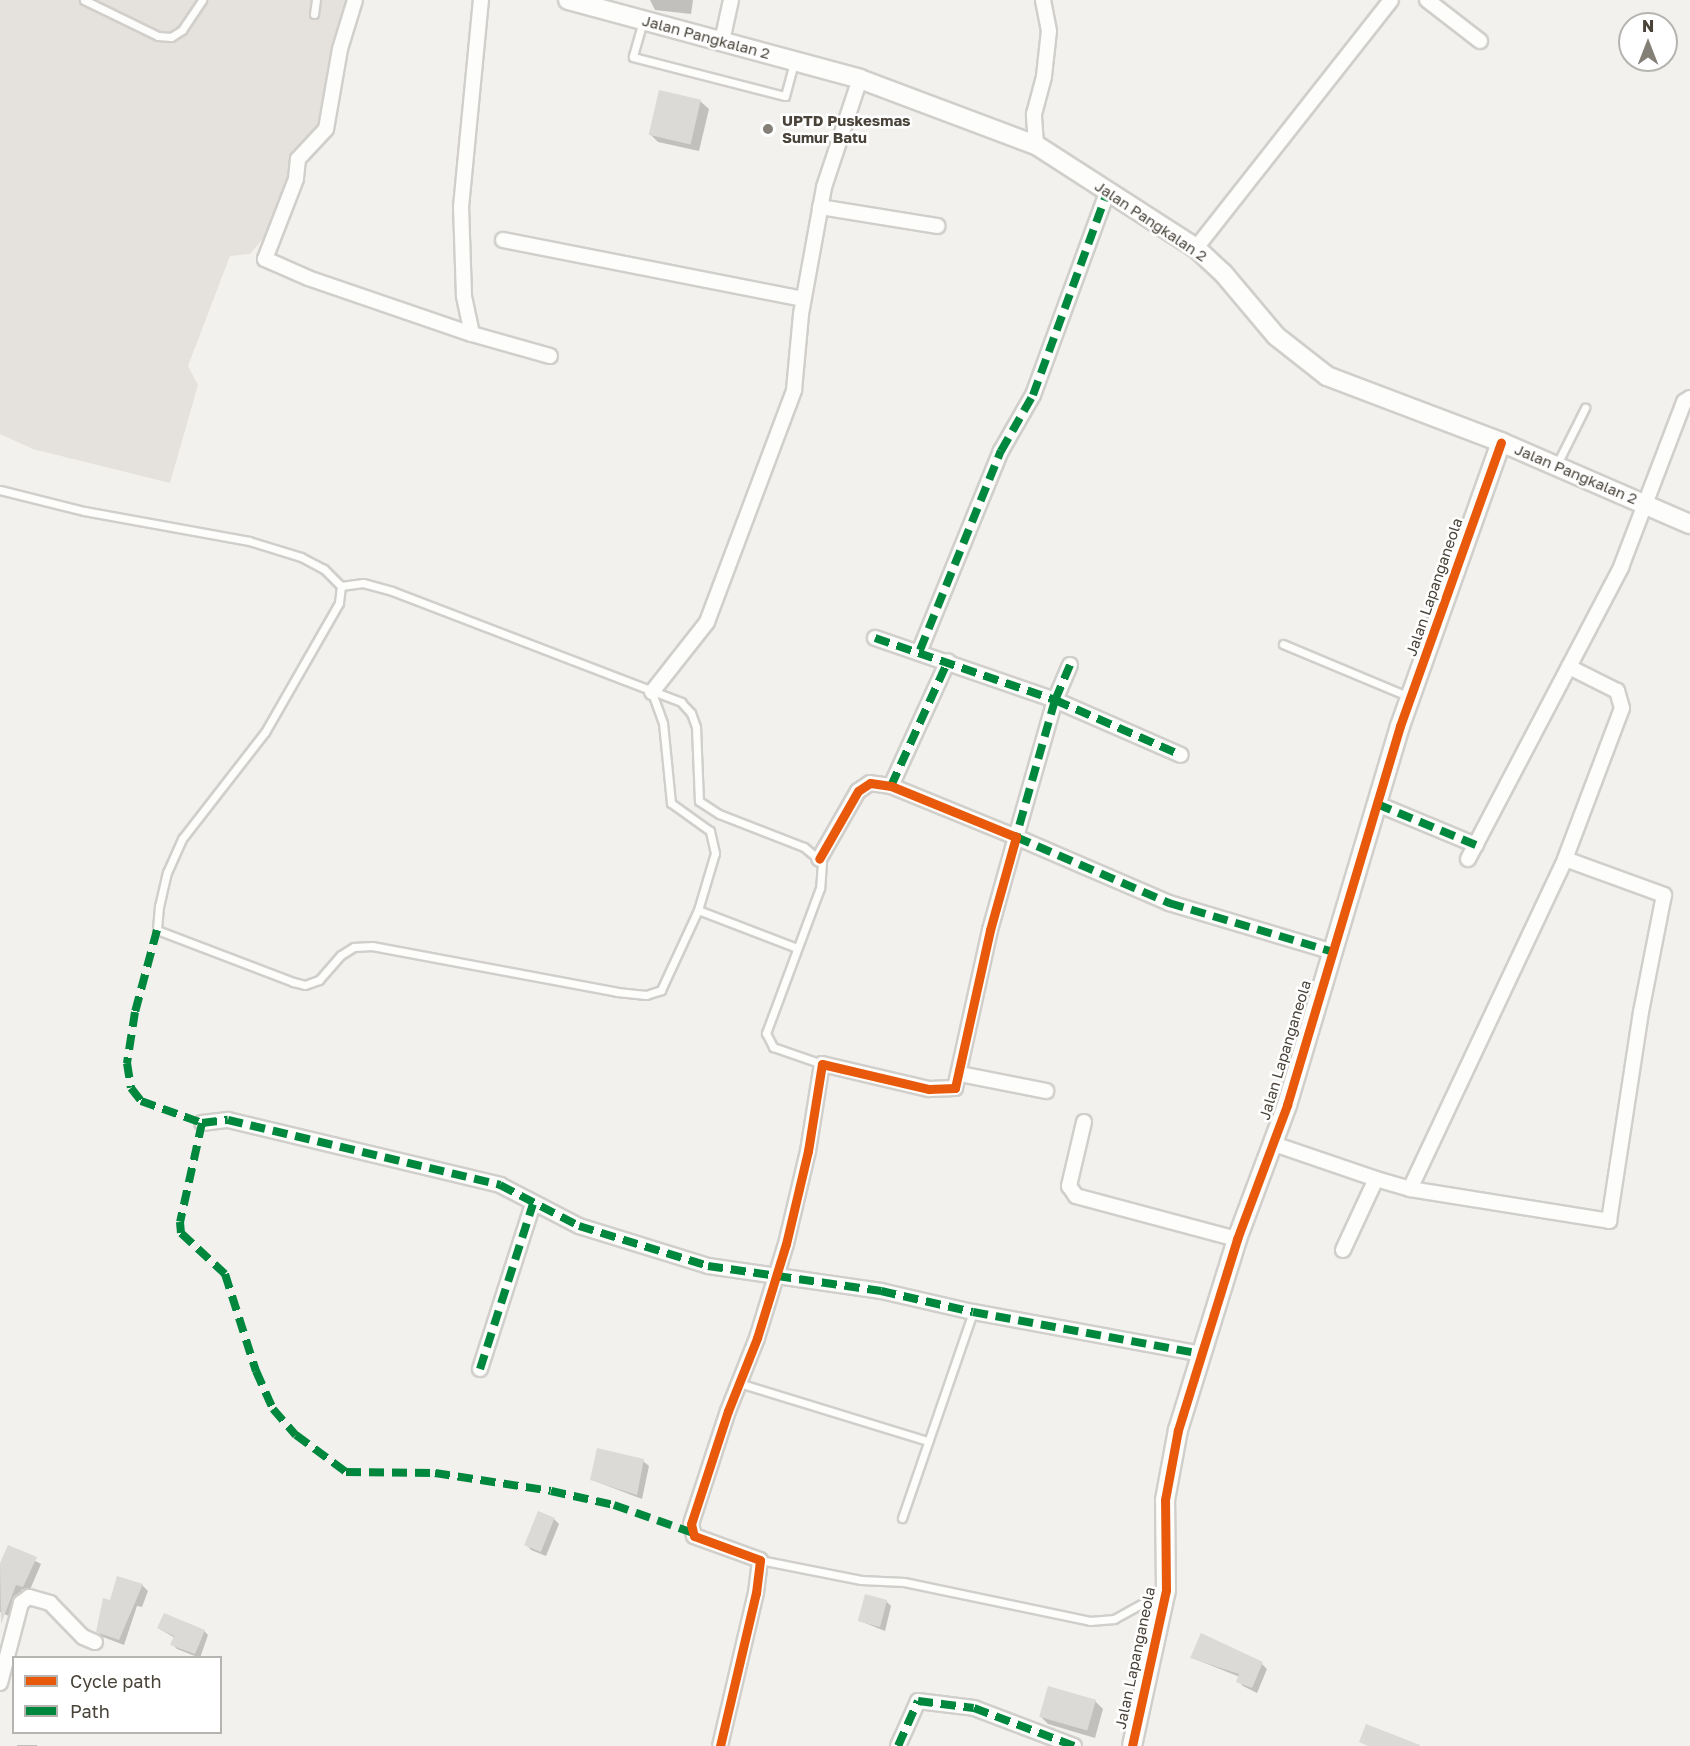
<!DOCTYPE html>
<style>
body{margin:0}
#map{position:relative;width:1690px;height:1746px;overflow:hidden;background:#f3f1ed;font-family:"Golos Text",sans-serif}
div>[style]{position:absolute}
[style*='--x']{left:calc(var(--x)*1px);top:calc(var(--y)*1px);width:calc(var(--w)*1px);rotate:calc(var(--a)*1deg)}
.industrial>*{inset:0;background:#e5e1dd}
.shadow>*{inset:0;background:#0003;transform-origin:0 0}
.building>*{inset:0;background:#dcdad6;transform-origin:0 0}
.roads{filter:drop-shadow(2px 0 #d1cfcb) drop-shadow(-2px 0 #d1cfcb) drop-shadow(0 2px #d1cfcb) drop-shadow(0 -2px #d1cfcb)}
.service>*{height:7px;margin:-3.5px;padding:0 3.5px;transform-origin:3.5px;border-radius:3.5px;background:#fdfdfc}
.minor>*{height:14px;margin:-7px;padding:0 7px;transform-origin:7px;border-radius:7px;background:#fdfdfc}
.tertiary>*{height:18px;margin:-9px;padding:0 9px;transform-origin:9px;border-radius:9px;background:#fdfdfc}
.quiet>*{height:8px;margin-top:-4px;transform-origin:0;background:repeating-linear-gradient(90deg,#00873e 0 15px,transparent 0 23px)}
.cycleway>*{height:9px;margin:-4.5px;padding:0 4.5px;transform-origin:4.5px;border-radius:4.5px;background:#e8590c}
.dots>*{width:16px;height:16px;translate:-50% -50%;box-sizing:border-box;border:3px solid #fff;border-radius:50%}
span{translate:-50% -50%;white-space:nowrap;text-align:center;line-height:1.15;-webkit-text-stroke:5px #fff;paint-order:stroke}
.street-label{font-size:15px;color:#494339}
.poi-label{font-size:15px;color:#494339;font-weight:700}
.left{translate:0 -50%;text-align:left}
.legend{position:absolute;left:12px;top:1656px;width:210px;height:78px;box-sizing:border-box;background:#fff;border:2px solid #b6b4b0;margin:0;padding:8px 10px;list-style:none;font-size:18px;color:#494339}
.legend li{display:flex;align-items:center;gap:12px;height:30px}
.legend b{width:30px;border:2px solid #b6b4b0}
.north{position:absolute;left:1618px;top:12px;width:60px;height:60px;box-sizing:border-box;background:#fff;border:2px solid #b6b4b0;border-radius:50%;rotate:0deg;font-size:16px;font-weight:700;line-height:24px;text-align:center;color:#494339}
.north::after{content:'';display:block;margin:auto;width:21px;height:27px;background:#848078;clip-path:polygon(50% 0,100% 100%,50% 72%,0 100%)}
</style>
<div id="map">
<div class="industrial">
<div style="clip-path:polygon(0 0,350px 0,327px 71px,319px 129px,292px 161px,271px 229px,250px 254px,230px 256px,188px 366px,198px 385px,170px 483px,33px 449px,0 434px)"></div>
</div>
<div class="shadow">
<div style="clip-path:polygon(650px 0,693px 0,691px 14px,655px 10px)"></div>
<div style="clip-path:polygon(700px 101px,709px 109px,699px 151px,658px 142px,650px 134px)"></div>
<div style="clip-path:polygon(643px 1461px,649px 1466px,642px 1499px,592px 1480px)"></div>
<div style="clip-path:polygon(554px 1519px,559px 1524px,546px 1556px,531px 1550px,526px 1544px)"></div>
<div style="clip-path:polygon(9px 1547px,41px 1564px,29px 1592px,22px 1589px,11px 1617px,0 1612px,0 1567px)"></div>
<div style="clip-path:polygon(142px 1585px,148px 1591px,142px 1607px,137px 1606px,124px 1645px,103px 1637px,98px 1632px,111px 1601px)"></div>
<div style="clip-path:polygon(886px 1601px,891px 1606px,885px 1631px,860px 1621px)"></div>
<div style="clip-path:polygon(158px 1628px,204px 1631px,208px 1635px,200px 1658px,177px 1649px,172px 1644px,175px 1638px)"></div>
<div style="clip-path:polygon(1192px 1658px,1262px 1664px,1267px 1669px,1257px 1693px,1243px 1686px,1238px 1681px,1240px 1677px)"></div>
<div style="clip-path:polygon(1095px 1701px,1103px 1709px,1095px 1738px,1048px 1724px,1040px 1716px)"></div>
<div style="left:17px;top:1745px;width:20px;height:1px"></div>
</div>
<div class="building">
<div style="left:659px;top:90px;width:43px;height:46px;rotate:13deg"></div>
<div style="clip-path:polygon(597px 1448px,644px 1459px,637px 1495px,590px 1480px)"></div>
<div style="left:538px;top:1511px;width:18px;height:37px;rotate:22deg"></div>
<div style="clip-path:polygon(8px 1545px,37px 1557px,23px 1587px,16px 1585px,1px 1624px,0 1563px)"></div>
<div style="clip-path:polygon(117px 1576px,143px 1584px,119px 1640px,96px 1632px,103px 1598px,110px 1600px)"></div>
<div style="left:865px;top:1594px;width:23px;height:28px;rotate:15deg"></div>
<div style="clip-path:polygon(164px 1613px,205px 1630px,195px 1654px,170px 1645px,174px 1636px,157px 1628px)"></div>
<div style="clip-path:polygon(1201px 1633px,1263px 1662px,1252px 1688px,1236px 1682px,1239px 1674px,1190px 1658px)"></div>
<div style="left:1048px;top:1686px;width:50px;height:32px;rotate:16deg"></div>
<div style="clip-path:polygon(1366px 1724px,1420px 1745px,1420px 1746px,1368px 1746px,1359px 1742px)"></div>
</div>
<div class="roads">
<div class="service">
<div style="--x:84;--y:0;--w:82;--a:25.9"></div>
<div style="--x:158;--y:36;--w:13;--a:4"></div>
<div style="--x:171;--y:37;--w:13;--a:-32"></div>
<div style="--x:182;--y:30;--w:36;--a:-56"></div>
<div style="--x:314;--y:14;--w:14;--a:-82"></div>
<div style="--x:643;--y:21;--w:37;--a:106"></div>
<div style="--x:633;--y:57;--w:157;--a:14.4"></div>
<div style="--x:785;--y:96;--w:34;--a:-75"></div>
<div style="--x:1557;--y:464;--w:63;--a:-63.4"></div>
<div style="--x:0;--y:490;--w:87;--a:14"></div>
<div style="--x:84;--y:511;--w:168;--a:10.3"></div>
<div style="--x:249;--y:541;--w:54;--a:17.1"></div>
<div style="--x:301;--y:557;--w:26;--a:28"></div>
<div style="--x:324;--y:569;--w:24;--a:45"></div>
<div style="--x:341;--y:586;--w:17;--a:97"></div>
<div style="--x:339;--y:603;--w:149;--a:119.8"></div>
<div style="--x:265;--y:732;--w:135;--a:127.8"></div>
<div style="--x:182;--y:839;--w:36;--a:114"></div>
<div style="--x:167;--y:872;--w:35;--a:103"></div>
<div style="--x:159;--y:906;--w:24;--a:95"></div>
<div style="--x:157;--y:930;--w:146;--a:20.9"></div>
<div style="--x:293;--y:982;--w:12;--a:14"></div>
<div style="--x:305;--y:985;--w:15;--a:-20"></div>
<div style="--x:319;--y:980;--w:33;--a:-49"></div>
<div style="--x:341;--y:955;--w:15;--a:-32"></div>
<div style="--x:354;--y:947;--w:18;--a:-3"></div>
<div style="--x:372;--y:946;--w:249;--a:10.6"></div>
<div style="--x:617;--y:992;--w:29;--a:6"></div>
<div style="--x:646;--y:995;--w:16;--a:-18"></div>
<div style="--x:661;--y:990;--w:88;--a:-65.2"></div>
<div style="--x:698;--y:910;--w:59;--a:-73.4"></div>
<div style="--x:715;--y:853;--w:23;--a:-103"></div>
<div style="--x:710;--y:831;--w:48;--a:-144.3"></div>
<div style="--x:671;--y:803;--w:80;--a:-95.7"></div>
<div style="--x:663;--y:723;--w:33;--a:-110"></div>
<div style="--x:341;--y:586;--w:22;--a:-8"></div>
<div style="--x:363;--y:583;--w:30;--a:15"></div>
<div style="--x:392;--y:591;--w:310;--a:21"></div>
<div style="--x:681;--y:702;--w:15;--a:48"></div>
<div style="--x:691;--y:713;--w:15;--a:70"></div>
<div style="--x:696;--y:727;--w:74;--a:87.7"></div>
<div style="--x:699;--y:801;--w:24;--a:33"></div>
<div style="--x:719;--y:814;--w:91;--a:21.2"></div>
<div style="--x:804;--y:847;--w:23;--a:40"></div>
<div style="--x:822;--y:862;--w:26;--a:94"></div>
<div style="--x:820;--y:888;--w:155;--a:110.4"></div>
<div style="--x:766;--y:1033;--w:16;--a:63"></div>
<div style="--x:773;--y:1047;--w:52;--a:19.1"></div>
<div style="--x:1283;--y:644;--w:138;--a:22.7"></div>
<div style="--x:698;--y:910;--w:106;--a:21"></div>
<div style="--x:739;--y:1383;--w:198;--a:17.1"></div>
<div style="--x:902;--y:1518;--w:218;--a:-71"></div>
<div style="--x:760;--y:1560;--w:103;--a:11.2"></div>
<div style="--x:861;--y:1580;--w:43;--a:2.7"></div>
<div style="--x:904;--y:1582;--w:190;--a:11.8"></div>
<div style="--x:1090;--y:1621;--w:24;--a:-5"></div>
<div style="--x:1114;--y:1619;--w:54;--a:-29"></div>
</div>
<div class="minor">
<div style="--x:355;--y:0;--w:51;--a:107"></div>
<div style="--x:340;--y:49;--w:81;--a:99.9"></div>
<div style="--x:326;--y:129;--w:41;--a:133"></div>
<div style="--x:298;--y:159;--w:20;--a:96"></div>
<div style="--x:296;--y:179;--w:86;--a:111.2"></div>
<div style="--x:265;--y:259;--w:47;--a:23.8"></div>
<div style="--x:308;--y:278;--w:173;--a:18.9"></div>
<div style="--x:472;--y:334;--w:81;--a:15.8"></div>
<div style="--x:1427;--y:0;--w:67;--a:37.7"></div>
<div style="--x:722;--y:41;--w:42;--a:-77.6"></div>
<div style="--x:1036;--y:145;--w:31;--a:-94"></div>
<div style="--x:1034;--y:114;--w:39;--a:-75"></div>
<div style="--x:1044;--y:76;--w:45;--a:-83.7"></div>
<div style="--x:1049;--y:31;--w:32;--a:-101"></div>
<div style="--x:820;--y:207;--w:119;--a:9.2"></div>
<div style="--x:503;--y:240;--w:306;--a:11.1"></div>
<div style="--x:1196;--y:248;--w:315;--a:-51.8"></div>
<div style="--x:472;--y:334;--w:39;--a:-102"></div>
<div style="--x:464;--y:296;--w:89;--a:-91.9"></div>
<div style="--x:461;--y:207;--w:208;--a:-84.5"></div>
<div style="--x:875;--y:638;--w:190;--a:19"></div>
<div style="--x:1055;--y:700;--w:137;--a:23.6"></div>
<div style="--x:920;--y:650;--w:215;--a:-67.9"></div>
<div style="--x:1001;--y:451;--w:64;--a:-60.3"></div>
<div style="--x:1033;--y:395;--w:218;--a:-69.9"></div>
<div style="--x:1070;--y:665;--w:38;--a:113"></div>
<div style="--x:1055;--y:700;--w:142;--a:105.9"></div>
<div style="--x:1016;--y:837;--w:167;--a:23.3"></div>
<div style="--x:1169;--y:903;--w:168;--a:16.6"></div>
<div style="--x:652;--y:692;--w:89;--a:-51.8"></div>
<div style="--x:707;--y:622;--w:248;--a:-69.4"></div>
<div style="--x:794;--y:390;--w:76;--a:-84.7"></div>
<div style="--x:801;--y:314;--w:129;--a:-79.7"></div>
<div style="--x:824;--y:187;--w:114;--a:-71.6"></div>
<div style="--x:891;--y:786;--w:137;--a:-65.5"></div>
<div style="--x:1377;--y:804;--w:107;--a:22.5"></div>
<div style="--x:1468;--y:859;--w:330;--a:-62.3"></div>
<div style="--x:1621;--y:567;--w:177;--a:-69.1"></div>
<div style="--x:1684;--y:402;--w:7;--a:-34"></div>
<div style="--x:960;--y:1074;--w:88;--a:11.2"></div>
<div style="--x:1084;--y:1122;--w:66;--a:103.2"></div>
<div style="--x:1069;--y:1186;--w:12;--a:55"></div>
<div style="--x:1076;--y:1196;--w:167;--a:15"></div>
<div style="--x:202;--y:1123;--w:26;--a:-7"></div>
<div style="--x:228;--y:1120;--w:280;--a:13.4"></div>
<div style="--x:500;--y:1185;--w:89;--a:27.4"></div>
<div style="--x:579;--y:1226;--w:135;--a:17.2"></div>
<div style="--x:708;--y:1266;--w:175;--a:8.2"></div>
<div style="--x:881;--y:1291;--w:94;--a:12.9"></div>
<div style="--x:973;--y:1312;--w:232;--a:10.4"></div>
<div style="--x:1271;--y:1143;--w:111;--a:18.9"></div>
<div style="--x:1410;--y:1189;--w:202;--a:9.1"></div>
<div style="--x:1609;--y:1221;--w:211;--a:-81.3"></div>
<div style="--x:1641;--y:1012;--w:119;--a:-78.9"></div>
<div style="--x:1664;--y:895;--w:105;--a:-160"></div>
<div style="--x:1343;--y:1250;--w:78;--a:-65.1"></div>
<div style="--x:1376;--y:1179;--w:35;--a:16"></div>
<div style="--x:1410;--y:1189;--w:365;--a:-64.8"></div>
<div style="--x:1565;--y:859;--w:161;--a:-69.3"></div>
<div style="--x:1622;--y:708;--w:18;--a:-106"></div>
<div style="--x:1617;--y:691;--w:54;--a:-153.4"></div>
<div style="--x:480;--y:1369;--w:173;--a:-72.2"></div>
<div style="--x:0;--y:1683;--w:83;--a:-75.3"></div>
<div style="--x:21;--y:1603;--w:10;--a:-37"></div>
<div style="--x:29;--y:1597;--w:22;--a:16"></div>
<div style="--x:50;--y:1603;--w:47;--a:45.9"></div>
<div style="--x:83;--y:1637;--w:13;--a:23"></div>
<div style="--x:720;--y:1746;--w:157;--a:-76.8"></div>
<div style="--x:756;--y:1593;--w:33;--a:-83"></div>
<div style="--x:760;--y:1560;--w:70;--a:-160"></div>
<div style="--x:694;--y:1536;--w:12;--a:-104"></div>
<div style="--x:691;--y:1524;--w:119;--a:-71.9"></div>
<div style="--x:728;--y:1411;--w:79;--a:-68.3"></div>
<div style="--x:757;--y:1338;--w:98;--a:-72.9"></div>
<div style="--x:786;--y:1244;--w:96;--a:-76.7"></div>
<div style="--x:808;--y:1151;--w:88;--a:-80.9"></div>
<div style="--x:822;--y:1064;--w:110;--a:13.2"></div>
<div style="--x:929;--y:1089;--w:26;--a:-2"></div>
<div style="--x:955;--y:1088;--w:162;--a:-77.5"></div>
<div style="--x:990;--y:930;--w:97;--a:-74.4"></div>
<div style="--x:1016;--y:837;--w:135;--a:-157.8"></div>
<div style="--x:891;--y:786;--w:21;--a:-172"></div>
<div style="--x:870;--y:783;--w:14;--a:146"></div>
<div style="--x:858;--y:791;--w:78;--a:119.8"></div>
<div style="--x:898;--y:1746;--w:49;--a:-66"></div>
<div style="--x:918;--y:1701;--w:56;--a:7.1"></div>
<div style="--x:974;--y:1708;--w:107;--a:20.8"></div>
</div>
<div class="tertiary">
<div style="--x:568;--y:0;--w:302;--a:15.1"></div>
<div style="--x:860;--y:79;--w:188;--a:20.6"></div>
<div style="--x:1036;--y:145;--w:190;--a:32.8"></div>
<div style="--x:1196;--y:248;--w:37;--a:43"></div>
<div style="--x:1223;--y:273;--w:82;--a:49.9"></div>
<div style="--x:1276;--y:336;--w:65;--a:38.1"></div>
<div style="--x:1327;--y:376;--w:186;--a:20.8"></div>
<div style="--x:1501;--y:442;--w:206;--a:23.5"></div>
<div style="--x:1132;--y:1746;--w:160;--a:-77.7"></div>
<div style="--x:1166;--y:1590;--w:90;--a:-90.6"></div>
<div style="--x:1165;--y:1500;--w:71;--a:-79.5"></div>
<div style="--x:1178;--y:1430;--w:200;--a:-72.8"></div>
<div style="--x:1237;--y:1239;--w:143;--a:-69.5"></div>
<div style="--x:1287;--y:1105;--w:395;--a:-73.4"></div>
<div style="--x:1400;--y:726;--w:301;--a:-70.4"></div>
</div>
</div>
<div class="quiet">
<div style="--x:875;--y:638;--w:190;--a:19"></div>
<div style="--x:1055;--y:700;--w:137;--a:23.6"></div>
<div style="--x:920;--y:650;--w:215;--a:-67.9"></div>
<div style="--x:1001;--y:451;--w:64;--a:-60.3"></div>
<div style="--x:1033;--y:395;--w:218;--a:-69.9"></div>
<div style="--x:1070;--y:665;--w:38;--a:113"></div>
<div style="--x:1055;--y:700;--w:142;--a:105.9"></div>
<div style="--x:1016;--y:837;--w:167;--a:23.3"></div>
<div style="--x:1169;--y:903;--w:168;--a:16.6"></div>
<div style="--x:891;--y:786;--w:137;--a:-65.5"></div>
<div style="--x:1377;--y:804;--w:107;--a:22.5"></div>
<div style="--x:157;--y:930;--w:85;--a:105"></div>
<div style="--x:135;--y:1012;--w:52;--a:98.9"></div>
<div style="--x:127;--y:1063;--w:25;--a:81"></div>
<div style="--x:131;--y:1088;--w:16;--a:52"></div>
<div style="--x:141;--y:1101;--w:65;--a:19.8"></div>
<div style="--x:202;--y:1123;--w:26;--a:-7"></div>
<div style="--x:228;--y:1120;--w:280;--a:13.4"></div>
<div style="--x:500;--y:1185;--w:89;--a:27.4"></div>
<div style="--x:579;--y:1226;--w:135;--a:17.2"></div>
<div style="--x:708;--y:1266;--w:175;--a:8.2"></div>
<div style="--x:881;--y:1291;--w:94;--a:12.9"></div>
<div style="--x:973;--y:1312;--w:232;--a:10.4"></div>
<div style="--x:202;--y:1123;--w:101;--a:102.5"></div>
<div style="--x:180;--y:1222;--w:11;--a:85"></div>
<div style="--x:181;--y:1233;--w:60;--a:43"></div>
<div style="--x:225;--y:1274;--w:102;--a:72.3"></div>
<div style="--x:256;--y:1371;--w:42;--a:65.9"></div>
<div style="--x:273;--y:1409;--w:35;--a:49"></div>
<div style="--x:296;--y:1435;--w:62;--a:36.5"></div>
<div style="--x:346;--y:1472;--w:89;--a:0.6"></div>
<div style="--x:435;--y:1473;--w:117;--a:8.8"></div>
<div style="--x:551;--y:1491;--w:65;--a:12.5"></div>
<div style="--x:614;--y:1505;--w:84;--a:19.5"></div>
<div style="--x:480;--y:1369;--w:173;--a:-72.2"></div>
<div style="--x:898;--y:1746;--w:49;--a:-66"></div>
<div style="--x:918;--y:1701;--w:56;--a:7.1"></div>
<div style="--x:974;--y:1708;--w:107;--a:20.8"></div>
</div>
<div class="cycleway">
<div style="--x:720;--y:1746;--w:157;--a:-76.8"></div>
<div style="--x:756;--y:1593;--w:33;--a:-83"></div>
<div style="--x:760;--y:1560;--w:70;--a:-160"></div>
<div style="--x:694;--y:1536;--w:12;--a:-104"></div>
<div style="--x:691;--y:1524;--w:119;--a:-71.9"></div>
<div style="--x:728;--y:1411;--w:79;--a:-68.3"></div>
<div style="--x:757;--y:1338;--w:98;--a:-72.9"></div>
<div style="--x:786;--y:1244;--w:96;--a:-76.7"></div>
<div style="--x:808;--y:1151;--w:88;--a:-80.9"></div>
<div style="--x:822;--y:1064;--w:110;--a:13.2"></div>
<div style="--x:929;--y:1089;--w:26;--a:-2"></div>
<div style="--x:955;--y:1088;--w:162;--a:-77.5"></div>
<div style="--x:990;--y:930;--w:97;--a:-74.4"></div>
<div style="--x:1016;--y:837;--w:135;--a:-157.8"></div>
<div style="--x:891;--y:786;--w:21;--a:-172"></div>
<div style="--x:870;--y:783;--w:14;--a:146"></div>
<div style="--x:858;--y:791;--w:78;--a:119.8"></div>
<div style="--x:1132;--y:1746;--w:160;--a:-77.7"></div>
<div style="--x:1166;--y:1590;--w:90;--a:-90.6"></div>
<div style="--x:1165;--y:1500;--w:71;--a:-79.5"></div>
<div style="--x:1178;--y:1430;--w:200;--a:-72.8"></div>
<div style="--x:1237;--y:1239;--w:143;--a:-69.5"></div>
<div style="--x:1287;--y:1105;--w:395;--a:-73.4"></div>
<div style="--x:1400;--y:726;--w:301;--a:-70.4"></div>
</div>
<div class="dots">
<div style="left:768px;top:129px;background:#848078"></div>
</div>
<div class="street-label">
<span style="left:706px;top:37px;rotate:15deg">Jalan Pangkalan 2</span>
<span style="left:1151px;top:221px;rotate:34deg">Jalan Pangkalan 2</span>
<span style="left:1576px;top:474px;rotate:23deg">Jalan Pangkalan 2</span>
<span style="left:1434px;top:587px;rotate:-71deg">Jalan Lapanganeola</span>
<span style="left:1285px;top:1050px;rotate:-73deg">Jalan Lapanganeola</span>
<span style="left:1135px;top:1658px;rotate:-78deg">Jalan Lapanganeola</span>
</div>
<div class="poi-label">
<span class="left" style="left:782px;top:129px">UPTD Puskesmas<br>Sumur Batu</span>
</div>
<ul class="legend">
<li><b style="height:8px;background:#e8590c"></b>Cycle path</li>
<li><b style="height:8px;background:#00873e"></b>Path</li>
</ul>
<div class="north">N</div>
</div>
